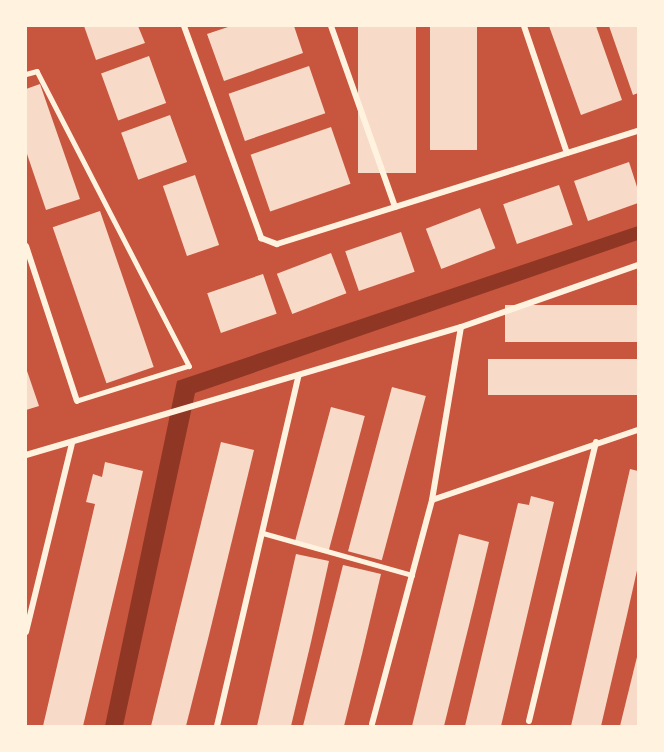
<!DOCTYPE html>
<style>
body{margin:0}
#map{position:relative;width:664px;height:752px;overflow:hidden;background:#c8553d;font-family:"Noto Sans",sans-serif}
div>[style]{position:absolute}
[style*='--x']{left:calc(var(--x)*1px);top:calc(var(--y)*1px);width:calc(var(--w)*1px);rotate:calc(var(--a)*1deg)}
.water>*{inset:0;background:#8f3625}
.building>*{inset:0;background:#f7dbc8;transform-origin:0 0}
.service>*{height:4.5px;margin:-2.25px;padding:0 2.25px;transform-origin:2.25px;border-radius:2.25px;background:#fff3e0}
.minor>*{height:6px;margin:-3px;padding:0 3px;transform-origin:3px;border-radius:3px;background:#fff3e0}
span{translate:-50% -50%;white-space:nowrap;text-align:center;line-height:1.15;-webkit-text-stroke:6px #fff3e0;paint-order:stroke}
.frame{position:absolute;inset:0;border:27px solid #fff3e0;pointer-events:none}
</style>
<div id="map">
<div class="water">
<div style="clip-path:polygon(638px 226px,638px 240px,195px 393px,123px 726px,105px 726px,177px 381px)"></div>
</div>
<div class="building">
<div style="clip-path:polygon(84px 26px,138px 26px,145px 43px,96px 60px)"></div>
<div style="clip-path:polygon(231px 26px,294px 26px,303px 53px,224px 81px,207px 34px)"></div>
<div style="left:358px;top:26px;width:58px;height:147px"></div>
<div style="left:430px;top:26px;width:47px;height:124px"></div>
<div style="clip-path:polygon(549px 26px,596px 26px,622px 100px,581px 115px)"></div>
<div style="clip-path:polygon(609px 26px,638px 26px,638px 93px,633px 95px)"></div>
<div style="left:149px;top:56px;width:50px;height:51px;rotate:70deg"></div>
<div style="left:309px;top:66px;width:50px;height:85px;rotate:71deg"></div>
<div style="clip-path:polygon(40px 84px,80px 199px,46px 210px,26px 151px,26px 89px)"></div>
<div style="left:170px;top:115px;width:50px;height:52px;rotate:70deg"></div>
<div style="left:331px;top:127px;width:60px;height:85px;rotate:71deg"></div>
<div style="clip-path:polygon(629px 162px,638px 190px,638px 203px,588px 221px,574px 181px)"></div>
<div style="left:195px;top:175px;width:74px;height:34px;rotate:71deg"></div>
<div style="left:559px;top:185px;width:42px;height:59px;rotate:71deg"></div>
<div style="left:480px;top:208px;width:43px;height:58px;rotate:69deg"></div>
<div style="left:100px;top:211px;width:165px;height:50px;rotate:71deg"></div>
<div style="left:401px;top:232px;width:42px;height:59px;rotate:71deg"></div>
<div style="left:331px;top:253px;width:43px;height:58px;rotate:69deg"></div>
<div style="left:263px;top:274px;width:42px;height:59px;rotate:71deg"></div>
<div style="left:638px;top:305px;width:37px;height:133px;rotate:90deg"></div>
<div style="left:638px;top:359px;width:36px;height:150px;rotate:90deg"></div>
<div style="clip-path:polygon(26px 368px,39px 406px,26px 410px)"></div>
<div style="left:392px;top:387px;width:35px;height:170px;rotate:15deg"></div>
<div style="left:331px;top:407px;width:35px;height:139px;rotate:15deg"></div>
<div style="clip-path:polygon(221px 442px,254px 450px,209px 635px,186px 726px,151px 726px)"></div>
<div style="clip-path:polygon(105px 462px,143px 471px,126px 546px,83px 726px,43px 726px,95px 504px,86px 502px,93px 474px,102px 477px)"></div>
<div style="clip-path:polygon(630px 469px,638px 471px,638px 566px,627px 615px,601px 726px,571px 726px)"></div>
<div style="clip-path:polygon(531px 496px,554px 502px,501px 726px,465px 726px,518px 503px,529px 505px)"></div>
<div style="clip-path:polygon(459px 534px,489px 542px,474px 605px,444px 726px,412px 726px)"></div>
<div style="clip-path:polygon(296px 554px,329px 561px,311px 642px,291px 726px,257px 726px)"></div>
<div style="clip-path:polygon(343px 565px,381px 574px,362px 654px,344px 726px,303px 726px)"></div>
<div style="clip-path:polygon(638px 653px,638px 726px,620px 726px,635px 665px)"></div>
</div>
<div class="service">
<div style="--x:26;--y:74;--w:11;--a:-15"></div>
<div style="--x:37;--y:71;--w:332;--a:62.7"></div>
<div style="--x:189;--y:366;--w:117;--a:162.6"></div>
<div style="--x:263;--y:533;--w:155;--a:15.7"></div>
</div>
<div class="minor">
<div style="--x:184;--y:26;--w:226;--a:70"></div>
<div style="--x:261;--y:238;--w:17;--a:21"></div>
<div style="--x:277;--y:244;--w:378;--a:-17.4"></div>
<div style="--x:331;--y:26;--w:192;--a:70.5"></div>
<div style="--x:524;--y:26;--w:134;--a:71.3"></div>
<div style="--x:26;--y:246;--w:163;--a:71.8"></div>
<div style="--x:26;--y:455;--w:453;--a:-16.4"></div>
<div style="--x:461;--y:327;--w:188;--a:-19.3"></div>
<div style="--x:432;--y:500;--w:218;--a:-18.8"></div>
<div style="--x:26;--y:632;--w:195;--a:-76.3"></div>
<div style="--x:529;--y:721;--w:287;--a:-76.5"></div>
<div style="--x:372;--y:724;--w:232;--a:-75"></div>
<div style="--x:432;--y:500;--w:175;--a:-80.5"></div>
<div style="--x:217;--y:726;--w:360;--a:-76.9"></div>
</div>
<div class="frame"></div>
</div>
